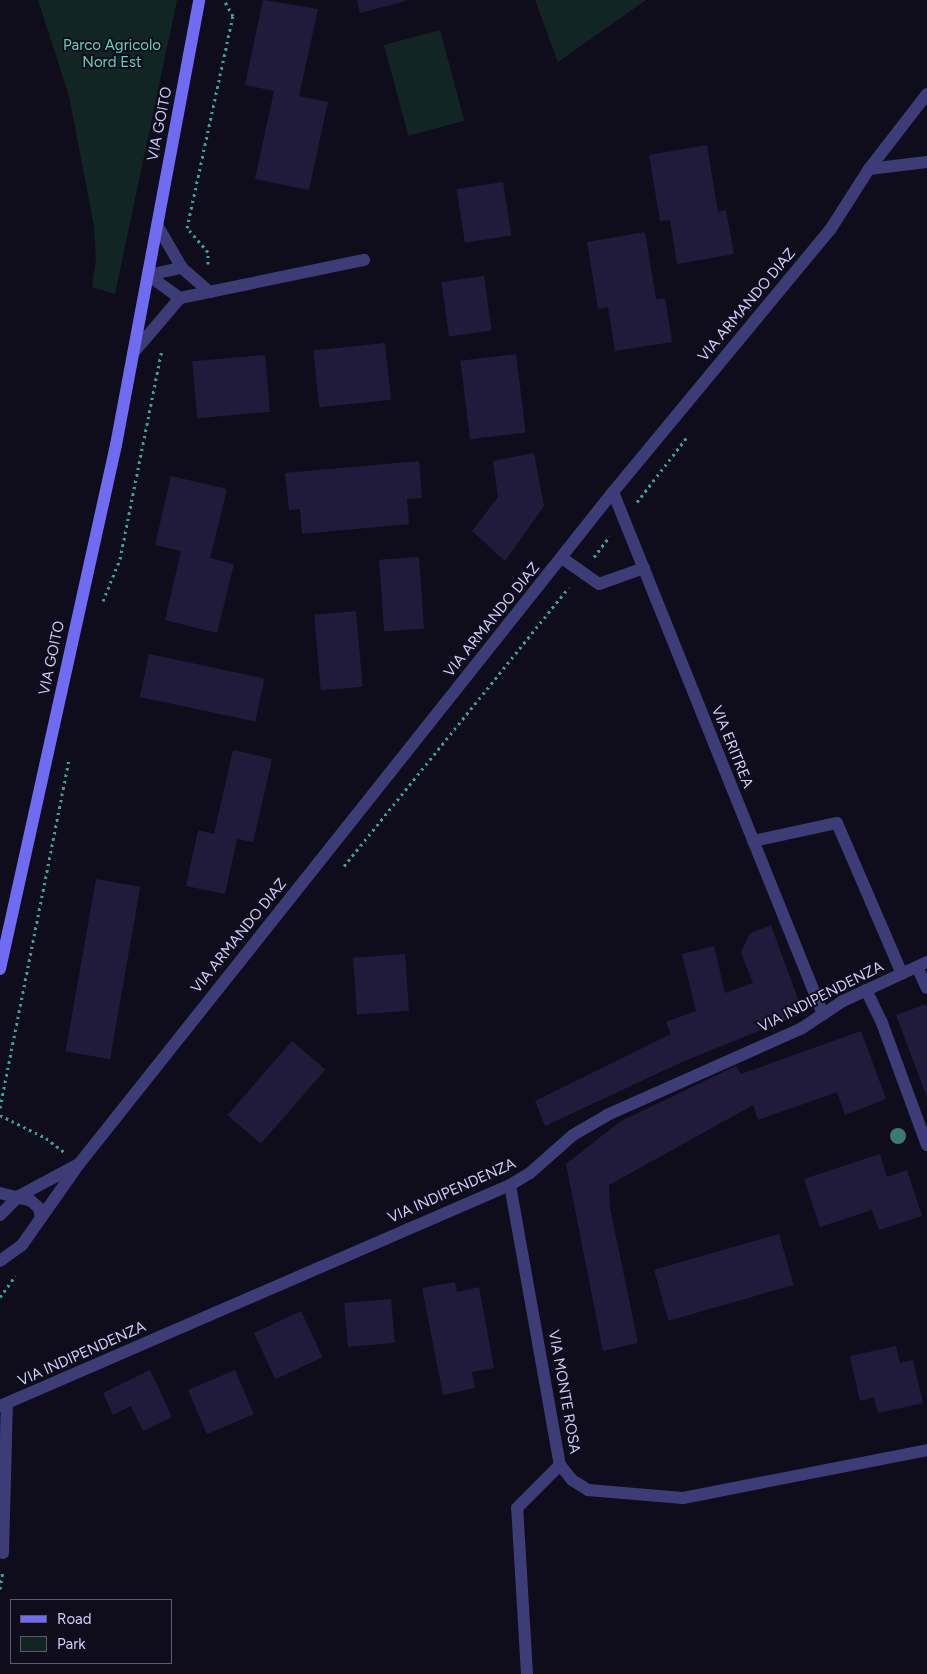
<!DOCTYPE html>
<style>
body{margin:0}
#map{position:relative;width:927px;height:1674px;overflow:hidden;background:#0f0d1c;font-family:Figtree,sans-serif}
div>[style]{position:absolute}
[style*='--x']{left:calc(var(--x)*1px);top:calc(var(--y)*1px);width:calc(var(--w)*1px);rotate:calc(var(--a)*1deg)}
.green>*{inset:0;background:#112524;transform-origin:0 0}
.building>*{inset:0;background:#211b3b;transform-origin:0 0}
.path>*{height:3px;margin-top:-1.5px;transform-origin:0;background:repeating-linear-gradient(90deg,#37a39c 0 2.5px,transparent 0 6.5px)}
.lane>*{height:12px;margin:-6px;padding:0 6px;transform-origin:6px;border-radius:6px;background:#3e3c77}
.street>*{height:12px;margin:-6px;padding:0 6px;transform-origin:6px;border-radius:6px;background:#3e3c77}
.secondary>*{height:12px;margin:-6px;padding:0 6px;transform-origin:6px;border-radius:6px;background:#6f6cf2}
.trees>*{width:16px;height:16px;margin:-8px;border-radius:50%;background:#3c7a70}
span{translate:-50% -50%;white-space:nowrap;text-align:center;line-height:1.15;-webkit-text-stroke:4px #0f0d1c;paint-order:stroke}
.park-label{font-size:15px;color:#60d3b5}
.street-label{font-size:15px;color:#d1ccfa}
.legend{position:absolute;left:10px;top:1599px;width:162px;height:65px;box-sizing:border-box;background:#0f0d1c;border:1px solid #5d5975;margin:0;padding:6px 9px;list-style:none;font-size:15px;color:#d1ccfa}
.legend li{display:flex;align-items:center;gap:10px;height:25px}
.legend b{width:25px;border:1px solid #5d5975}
</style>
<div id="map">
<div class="green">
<div style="clip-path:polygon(38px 0,177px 0,115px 294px,92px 287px,96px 259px,94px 226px,69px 96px)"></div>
<div style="clip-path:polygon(535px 0,646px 0,558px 62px)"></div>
<div style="left:440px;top:30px;width:94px;height:58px;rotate:75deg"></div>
</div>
<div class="building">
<div style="clip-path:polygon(263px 0,318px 9px,299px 96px,328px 102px,309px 190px,255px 179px,274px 91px,245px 85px)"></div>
<div style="clip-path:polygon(357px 0,405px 0,406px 1px,360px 13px)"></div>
<div style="clip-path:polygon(707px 145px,718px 212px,726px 210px,734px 254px,677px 264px,670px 220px,660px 221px,649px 155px)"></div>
<div style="left:503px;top:182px;width:54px;height:47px;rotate:81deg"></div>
<div style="clip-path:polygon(645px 232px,656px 299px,665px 298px,672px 342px,615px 351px,608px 307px,598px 309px,587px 242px)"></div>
<div style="left:484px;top:276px;width:55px;height:43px;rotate:82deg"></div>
<div style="left:385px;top:343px;width:57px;height:72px;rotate:84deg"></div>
<div style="left:516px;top:354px;width:79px;height:56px;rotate:83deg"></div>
<div style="left:265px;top:355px;width:57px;height:73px;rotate:85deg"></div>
<div style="clip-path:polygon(534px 453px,544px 506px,505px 561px,472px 531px,498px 497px,493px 461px)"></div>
<div style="clip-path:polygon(419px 461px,422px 498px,407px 499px,409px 524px,302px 534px,300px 509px,289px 510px,285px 473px)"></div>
<div style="clip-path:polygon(171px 476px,227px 489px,210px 558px,234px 564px,217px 633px,165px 620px,181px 551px,155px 545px)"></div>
<div style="left:419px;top:557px;width:72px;height:40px;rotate:86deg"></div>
<div style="left:356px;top:611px;width:76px;height:42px;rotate:85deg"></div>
<div style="left:149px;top:654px;width:118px;height:44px;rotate:12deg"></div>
<div style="clip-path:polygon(233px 750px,272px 759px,253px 842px,237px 839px,225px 894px,186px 886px,198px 830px,214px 834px)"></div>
<div style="left:96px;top:879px;width:45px;height:175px;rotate:10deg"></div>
<div style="clip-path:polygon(771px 925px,803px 1013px,682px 1062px,545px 1126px,535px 1101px,671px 1034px,666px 1022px,696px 1011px,682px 954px,714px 946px,725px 993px,753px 983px,741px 953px,749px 934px)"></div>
<div style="left:405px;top:954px;width:57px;height:52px;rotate:86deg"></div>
<div style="clip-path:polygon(926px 1004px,927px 1007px,927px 1097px,896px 1015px)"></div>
<div style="clip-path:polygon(861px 1031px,886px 1099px,845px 1115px,837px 1092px,758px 1120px,753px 1105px,609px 1185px,610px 1208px,638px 1343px,603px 1351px,566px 1164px,621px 1121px,736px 1066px,741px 1074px)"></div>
<div style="left:292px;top:1041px;width:44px;height:98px;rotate:41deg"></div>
<div style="clip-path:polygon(880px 1154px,887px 1177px,907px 1170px,922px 1216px,879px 1230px,872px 1210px,820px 1227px,804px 1179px)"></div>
<div style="left:779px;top:1234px;width:53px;height:130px;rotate:74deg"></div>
<div style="clip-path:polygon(455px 1282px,457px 1292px,479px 1287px,494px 1368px,472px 1372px,475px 1388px,443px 1395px,422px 1288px)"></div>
<div style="left:391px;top:1299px;width:44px;height:47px;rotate:85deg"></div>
<div style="left:301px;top:1311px;width:51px;height:52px;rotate:65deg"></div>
<div style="clip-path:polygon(896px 1346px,900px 1363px,913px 1360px,923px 1403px,878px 1413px,874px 1397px,860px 1401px,850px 1356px)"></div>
<div style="clip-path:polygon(150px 1370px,172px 1417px,143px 1431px,131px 1406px,113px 1415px,103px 1393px)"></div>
<div style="left:235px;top:1370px;width:48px;height:51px;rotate:67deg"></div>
</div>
<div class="path">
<div style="--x:208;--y:264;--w:12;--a:-90"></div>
<div style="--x:208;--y:252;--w:32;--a:-131"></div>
<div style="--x:187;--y:228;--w:217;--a:-77.8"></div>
<div style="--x:233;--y:16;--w:18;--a:-119"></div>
<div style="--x:637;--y:502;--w:82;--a:-52.4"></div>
<div style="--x:594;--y:557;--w:26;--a:-53"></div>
<div style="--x:103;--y:601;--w:45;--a:-68"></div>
<div style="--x:120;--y:559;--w:214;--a:-78.7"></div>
<div style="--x:344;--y:866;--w:358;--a:-51.1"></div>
<div style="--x:0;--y:1108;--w:357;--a:-78.8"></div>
<div style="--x:0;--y:1115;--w:51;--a:26.6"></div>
<div style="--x:46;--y:1138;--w:23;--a:38"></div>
<div style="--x:0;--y:1297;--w:26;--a:-54"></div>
<div style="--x:0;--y:1589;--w:18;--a:-81"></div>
</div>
<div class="lane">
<div style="--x:157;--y:225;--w:50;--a:59.8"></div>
<div style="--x:182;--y:268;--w:37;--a:41"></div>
<div style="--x:148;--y:275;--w:39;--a:36"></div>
<div style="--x:148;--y:275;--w:35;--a:-12"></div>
<div style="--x:133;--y:353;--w:72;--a:-49.5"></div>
<div style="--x:180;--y:298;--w:188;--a:-11.7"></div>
<div style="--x:562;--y:558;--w:45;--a:35.1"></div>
<div style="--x:599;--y:584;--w:48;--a:-19.6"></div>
<div style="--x:3;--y:1553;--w:148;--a:-88.5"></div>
</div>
<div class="street">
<div style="--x:869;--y:169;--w:58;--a:-6.9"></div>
<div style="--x:613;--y:492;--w:563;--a:68.09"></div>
<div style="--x:753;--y:841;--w:86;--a:-12.1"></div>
<div style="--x:837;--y:823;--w:164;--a:66.7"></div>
<div style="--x:917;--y:967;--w:23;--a:65"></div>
<div style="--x:866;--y:990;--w:37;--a:64"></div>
<div style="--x:882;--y:1023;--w:130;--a:69.8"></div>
<div style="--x:510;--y:1185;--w:284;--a:79.9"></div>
<div style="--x:560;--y:1465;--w:19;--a:51"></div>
<div style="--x:572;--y:1480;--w:19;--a:32"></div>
<div style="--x:588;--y:1490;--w:95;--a:4.8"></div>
<div style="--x:683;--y:1498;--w:249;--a:-11.1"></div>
<div style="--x:0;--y:1193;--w:32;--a:14"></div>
<div style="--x:31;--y:1201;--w:11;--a:41"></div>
<div style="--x:39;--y:1208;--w:10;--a:79"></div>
<div style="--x:0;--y:1215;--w:27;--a:-45"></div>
<div style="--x:19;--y:1196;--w:66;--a:-28.1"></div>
<div style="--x:0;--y:1261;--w:27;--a:-36"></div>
<div style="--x:22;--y:1245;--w:99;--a:-54.9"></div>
<div style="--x:79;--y:1164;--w:858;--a:-51.53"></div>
<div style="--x:613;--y:492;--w:340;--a:-50.4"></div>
<div style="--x:830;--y:230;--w:72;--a:-57.4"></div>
<div style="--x:869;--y:169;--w:95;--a:-52.3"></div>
<div style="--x:0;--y:1406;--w:556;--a:-23.43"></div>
<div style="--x:510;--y:1185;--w:23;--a:-31"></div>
<div style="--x:530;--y:1173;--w:57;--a:-41.5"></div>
<div style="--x:573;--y:1135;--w:39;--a:-30"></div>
<div style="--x:607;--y:1115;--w:214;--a:-24"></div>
<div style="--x:802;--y:1028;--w:49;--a:-33.4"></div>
<div style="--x:843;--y:1001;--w:93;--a:-24.9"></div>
<div style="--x:527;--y:1674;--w:166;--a:-93.4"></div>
<div style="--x:517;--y:1508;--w:61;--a:-45"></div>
</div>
<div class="secondary">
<div style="--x:0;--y:969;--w:537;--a:-77.52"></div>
<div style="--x:116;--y:445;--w:453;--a:-79.4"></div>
</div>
<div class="trees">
<div style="left:898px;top:1136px"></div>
</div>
<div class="park-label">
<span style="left:112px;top:54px">Parco Agricolo<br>Nord Est</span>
</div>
<div class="street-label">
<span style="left:160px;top:124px;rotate:-79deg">VIA GOITO</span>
<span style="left:747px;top:305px;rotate:-50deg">VIA ARMANDO DIAZ</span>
<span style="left:492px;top:620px;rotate:-51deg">VIA ARMANDO DIAZ</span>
<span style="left:52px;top:658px;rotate:-78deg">VIA GOITO</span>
<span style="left:732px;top:747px;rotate:68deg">VIA ERITREA</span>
<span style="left:239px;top:936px;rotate:-51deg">VIA ARMANDO DIAZ</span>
<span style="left:821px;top:997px;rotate:-27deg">VIA INDIPENDENZA</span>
<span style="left:452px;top:1191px;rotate:-24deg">VIA INDIPENDENZA</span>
<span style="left:82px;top:1354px;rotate:-24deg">VIA INDIPENDENZA</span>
<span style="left:564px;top:1392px;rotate:80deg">VIA MONTE ROSA</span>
</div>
<ul class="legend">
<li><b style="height:6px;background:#6f6cf2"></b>Road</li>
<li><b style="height:14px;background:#112524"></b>Park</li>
</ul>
</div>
